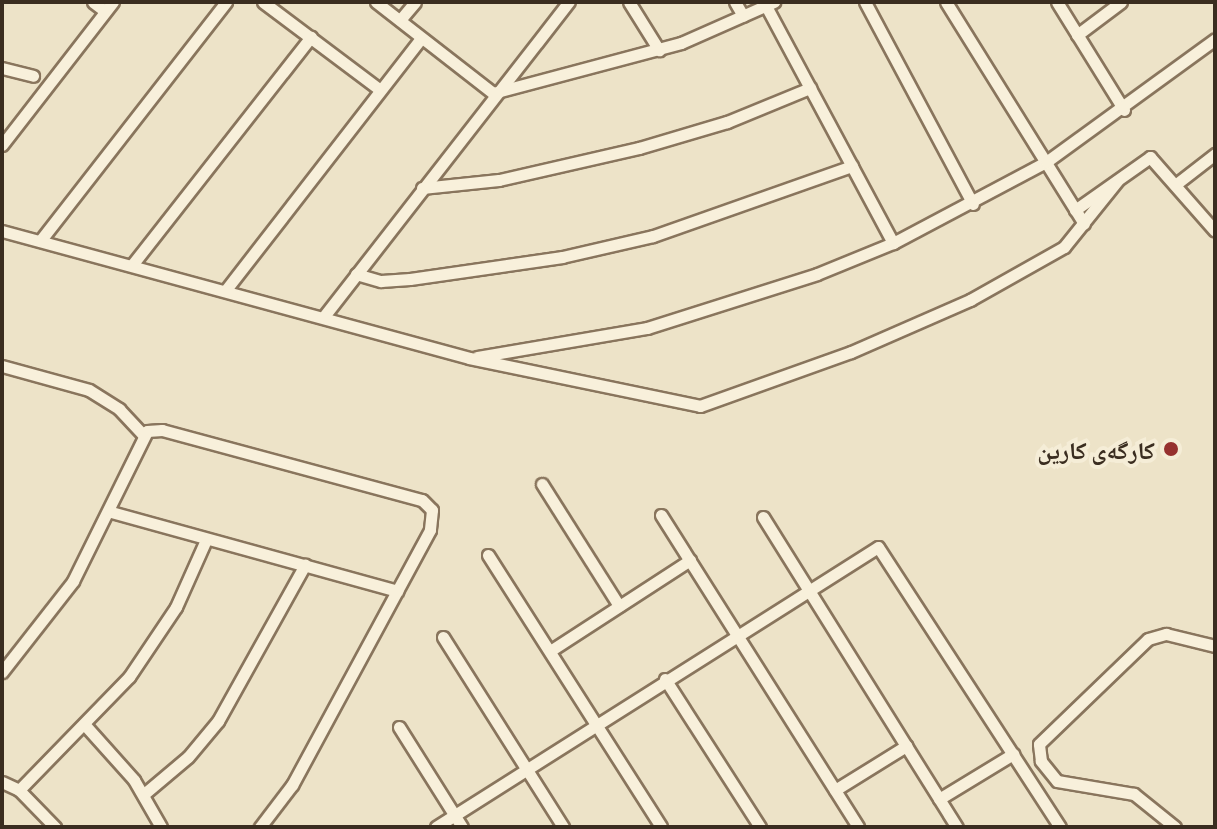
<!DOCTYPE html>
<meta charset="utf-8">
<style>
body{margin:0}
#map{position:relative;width:1217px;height:829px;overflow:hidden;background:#ede3c8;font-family:Literata,"Noto Naskh Arabic",serif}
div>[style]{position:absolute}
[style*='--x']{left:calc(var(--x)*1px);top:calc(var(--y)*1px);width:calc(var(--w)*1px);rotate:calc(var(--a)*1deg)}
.roads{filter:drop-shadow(2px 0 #89755d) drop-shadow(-2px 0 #89755d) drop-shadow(0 2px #89755d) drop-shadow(0 -2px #89755d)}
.minor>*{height:11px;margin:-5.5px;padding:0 5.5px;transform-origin:5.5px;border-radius:5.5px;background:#f8f0db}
.dots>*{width:22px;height:22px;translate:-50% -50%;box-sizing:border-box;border:4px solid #f5edd7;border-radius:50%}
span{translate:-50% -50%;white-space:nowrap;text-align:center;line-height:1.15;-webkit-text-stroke:8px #f5edd7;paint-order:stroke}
.poi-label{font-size:24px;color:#3a2d20;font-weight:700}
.right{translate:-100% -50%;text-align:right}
.frame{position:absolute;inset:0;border:4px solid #3a2d20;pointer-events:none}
</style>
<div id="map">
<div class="roads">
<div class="minor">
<div style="--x:93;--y:2;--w:15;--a:37"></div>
<div style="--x:263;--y:2;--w:146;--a:36.9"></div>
<div style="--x:376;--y:2;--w:148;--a:37.9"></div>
<div style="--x:493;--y:93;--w:195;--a:-14.9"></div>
<div style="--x:681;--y:43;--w:102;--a:-23.8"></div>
<div style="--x:629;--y:2;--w:57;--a:58"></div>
<div style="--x:735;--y:2;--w:16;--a:60"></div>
<div style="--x:865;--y:2;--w:229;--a:61.9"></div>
<div style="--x:946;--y:2;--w:261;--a:58.1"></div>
<div style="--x:1057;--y:2;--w:127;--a:58.2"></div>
<div style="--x:766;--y:6;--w:269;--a:61.8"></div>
<div style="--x:400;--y:20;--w:23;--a:-50"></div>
<div style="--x:1077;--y:35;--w:55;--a:-36.9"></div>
<div style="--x:2;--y:68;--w:32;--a:14"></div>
<div style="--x:2;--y:145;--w:181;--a:-52.2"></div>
<div style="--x:1175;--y:185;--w:51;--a:-37.8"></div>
<div style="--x:422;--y:188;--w:77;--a:-5.9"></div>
<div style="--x:499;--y:180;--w:144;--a:-12.9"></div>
<div style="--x:639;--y:148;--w:92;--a:-16.5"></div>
<div style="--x:727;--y:122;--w:90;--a:-22.3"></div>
<div style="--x:1075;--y:210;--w:92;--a:-35.2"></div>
<div style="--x:1150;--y:157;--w:98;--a:48.7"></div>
<div style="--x:2;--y:231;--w:484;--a:15.2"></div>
<div style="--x:469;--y:358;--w:236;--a:11.7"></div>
<div style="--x:700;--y:406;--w:160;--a:-19.7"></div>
<div style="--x:851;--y:352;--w:130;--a:-23.6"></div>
<div style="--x:970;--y:300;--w:108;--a:-29.4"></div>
<div style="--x:1064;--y:247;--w:85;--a:-51.2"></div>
<div style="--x:40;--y:241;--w:303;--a:-52.1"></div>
<div style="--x:132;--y:265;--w:290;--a:-51.9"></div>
<div style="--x:356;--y:274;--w:26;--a:16"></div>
<div style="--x:381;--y:281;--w:29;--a:-4"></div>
<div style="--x:410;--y:279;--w:154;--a:-8.2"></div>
<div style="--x:562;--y:257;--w:93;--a:-13"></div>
<div style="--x:653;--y:236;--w:211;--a:-19.4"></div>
<div style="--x:225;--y:291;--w:320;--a:-52.2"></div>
<div style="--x:325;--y:315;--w:397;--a:-52.1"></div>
<div style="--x:477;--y:357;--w:172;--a:-9.7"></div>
<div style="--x:647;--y:328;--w:178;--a:-17.6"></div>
<div style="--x:817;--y:274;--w:82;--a:-22.2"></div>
<div style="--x:893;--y:243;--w:173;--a:-27.9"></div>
<div style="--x:1046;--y:162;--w:209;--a:-36"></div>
<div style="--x:2;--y:366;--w:90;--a:15.4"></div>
<div style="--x:89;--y:390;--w:36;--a:32"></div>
<div style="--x:119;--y:409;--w:35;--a:47"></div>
<div style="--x:542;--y:484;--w:144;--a:57.7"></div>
<div style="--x:111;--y:512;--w:297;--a:15.4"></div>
<div style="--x:661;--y:515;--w:369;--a:57.7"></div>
<div style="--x:763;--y:517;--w:366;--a:58"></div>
<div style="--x:488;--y:555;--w:322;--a:57.5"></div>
<div style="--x:443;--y:637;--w:225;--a:57.7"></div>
<div style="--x:550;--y:651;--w:167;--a:-33"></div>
<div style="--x:2;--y:672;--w:115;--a:-52"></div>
<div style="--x:73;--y:581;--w:167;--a:-63.7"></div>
<div style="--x:147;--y:431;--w:15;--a:-4"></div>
<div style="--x:162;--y:430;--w:269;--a:15.1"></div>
<div style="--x:422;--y:500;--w:14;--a:45"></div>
<div style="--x:432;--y:510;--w:20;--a:96"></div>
<div style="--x:430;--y:530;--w:290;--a:118.4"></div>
<div style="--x:292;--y:785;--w:53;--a:127.3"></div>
<div style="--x:665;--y:679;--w:176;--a:57.3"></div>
<div style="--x:84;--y:724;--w:75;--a:48.2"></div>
<div style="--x:134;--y:780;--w:54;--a:60.1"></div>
<div style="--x:399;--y:727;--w:118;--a:57.8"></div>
<div style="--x:2;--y:782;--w:19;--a:25"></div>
<div style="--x:19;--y:790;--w:52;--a:45.8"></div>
<div style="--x:19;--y:790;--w:158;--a:-45.8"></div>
<div style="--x:129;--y:677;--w:84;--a:-56.1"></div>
<div style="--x:176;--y:607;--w:73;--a:-65.9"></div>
<div style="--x:835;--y:790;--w:84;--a:-31.8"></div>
<div style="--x:144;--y:794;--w:57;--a:-40.1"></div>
<div style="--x:188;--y:757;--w:47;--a:-50.2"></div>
<div style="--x:218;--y:721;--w:179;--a:-60.9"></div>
<div style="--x:939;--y:799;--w:87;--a:-31.3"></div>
<div style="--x:436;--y:827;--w:523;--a:-32.35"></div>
<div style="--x:878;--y:547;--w:334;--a:57"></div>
<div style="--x:1175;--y:827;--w:53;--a:-141.2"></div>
<div style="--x:1134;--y:794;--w:78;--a:-170.4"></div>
<div style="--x:1057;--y:781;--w:26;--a:-129"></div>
<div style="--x:1041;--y:761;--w:17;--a:-97"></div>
<div style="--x:1039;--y:744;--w:151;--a:-43.9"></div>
<div style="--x:1148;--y:639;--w:19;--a:-16"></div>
<div style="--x:1166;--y:634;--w:50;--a:13.8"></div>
</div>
</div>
<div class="dots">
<div style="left:1171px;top:449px;background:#96312f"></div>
</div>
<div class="poi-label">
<span class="right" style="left:1155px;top:449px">کارگەی کارین</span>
</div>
<div class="frame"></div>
</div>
